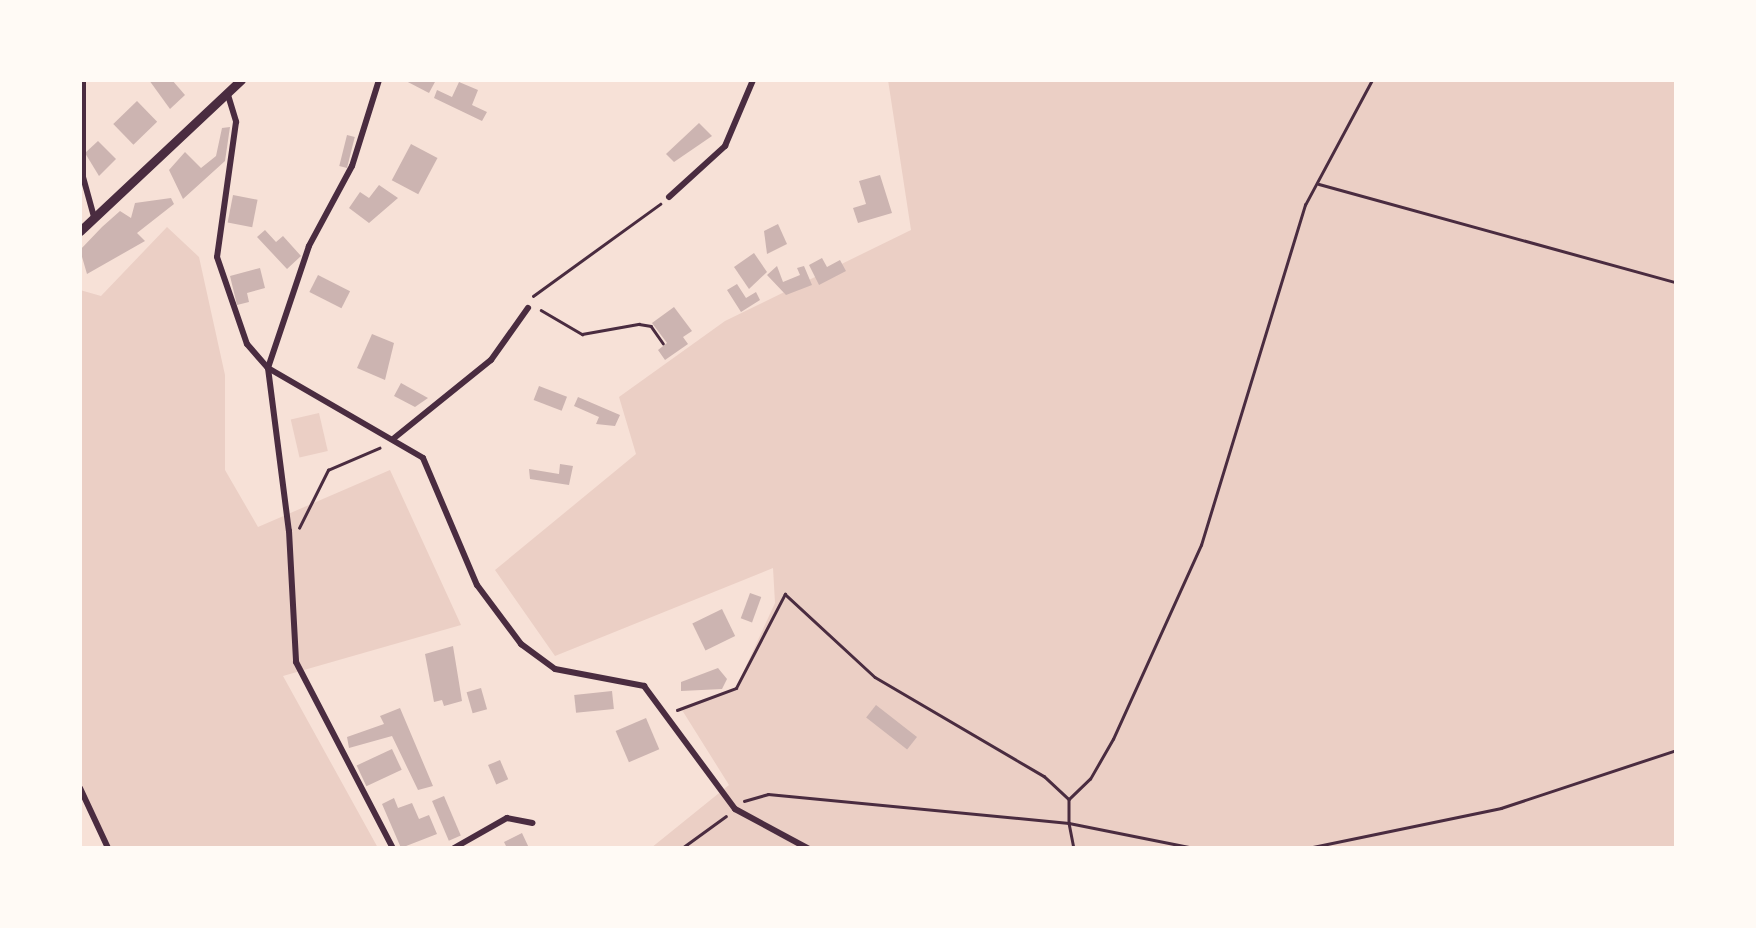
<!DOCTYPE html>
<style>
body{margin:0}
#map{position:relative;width:1756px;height:928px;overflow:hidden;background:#f7e1d7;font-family:"Source Sans 3",sans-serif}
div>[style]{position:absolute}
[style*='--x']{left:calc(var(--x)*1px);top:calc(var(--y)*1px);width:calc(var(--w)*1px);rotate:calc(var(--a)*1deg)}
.green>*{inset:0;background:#ebcfc5;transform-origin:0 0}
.building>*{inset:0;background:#ccb4b1;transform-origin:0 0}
.path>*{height:2.5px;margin:-1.25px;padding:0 1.25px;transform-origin:1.25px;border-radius:1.25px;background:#4a2c40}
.minor>*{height:6px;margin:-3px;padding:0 3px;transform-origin:3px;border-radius:3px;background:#4a2c40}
.tertiary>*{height:9px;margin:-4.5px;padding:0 4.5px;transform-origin:4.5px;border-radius:4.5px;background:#4a2c40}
span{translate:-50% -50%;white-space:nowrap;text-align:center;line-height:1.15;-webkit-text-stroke:8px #fffaf5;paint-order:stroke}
.frame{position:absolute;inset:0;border:82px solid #fffaf5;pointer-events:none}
</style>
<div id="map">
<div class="green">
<div style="clip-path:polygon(888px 80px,1676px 80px,1676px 848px,651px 848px,729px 785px,682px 710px,736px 688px,775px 603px,773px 568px,555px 656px,495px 570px,636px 454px,619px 397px,725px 321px,911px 230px)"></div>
<div style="clip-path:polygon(167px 227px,199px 257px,225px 375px,225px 470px,258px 527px,390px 470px,461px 625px,283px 676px,378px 848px,108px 848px,80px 788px,80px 290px,101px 296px)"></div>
<div style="left:319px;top:413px;width:39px;height:29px;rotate:77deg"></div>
</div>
<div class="building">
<div style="clip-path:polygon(149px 80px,172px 80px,185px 95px,170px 109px)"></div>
<div style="clip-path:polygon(404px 80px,436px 80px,429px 93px)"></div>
<div style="clip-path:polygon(459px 82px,478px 90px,472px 105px,487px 112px,482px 121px,434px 98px,437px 90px,452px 97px)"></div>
<div style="left:137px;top:101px;width:29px;height:33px;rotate:46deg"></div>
<div style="clip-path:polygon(699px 123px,712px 136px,674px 162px,666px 154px)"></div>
<div style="clip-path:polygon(230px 127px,225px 161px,183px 199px,169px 170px,185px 152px,201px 168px,216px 156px,222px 128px)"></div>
<div style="left:347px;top:135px;width:8px;height:32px;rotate:14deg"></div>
<div style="clip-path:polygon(98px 141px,116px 159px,99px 176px,85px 153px)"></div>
<div style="left:411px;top:144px;width:30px;height:41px;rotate:28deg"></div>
<div style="clip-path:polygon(880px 175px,892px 213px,858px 223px,853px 208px,866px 204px,859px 181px)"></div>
<div style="clip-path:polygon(379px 185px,398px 198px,369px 223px,349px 208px,360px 192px,369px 198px)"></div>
<div style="left:233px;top:195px;width:25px;height:28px;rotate:11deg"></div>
<div style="clip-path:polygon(171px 198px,174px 204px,137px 233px,145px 241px,87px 274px,80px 250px,102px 227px,120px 211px,131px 218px,135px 203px)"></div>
<div style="clip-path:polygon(778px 224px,787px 244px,767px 254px,764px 231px)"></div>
<div style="clip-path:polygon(265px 230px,276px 242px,283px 236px,301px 256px,287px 269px,257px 237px)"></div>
<div style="clip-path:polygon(754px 253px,767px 272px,749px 289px,734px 267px)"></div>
<div style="clip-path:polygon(822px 258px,827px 267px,840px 260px,846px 271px,819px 285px,809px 265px)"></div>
<div style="clip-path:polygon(777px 266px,783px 282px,800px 275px,797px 268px,804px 266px,812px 285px,786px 295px,767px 275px)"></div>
<div style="clip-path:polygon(260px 268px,265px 288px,247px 293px,249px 302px,237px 305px,230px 276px)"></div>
<div style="left:318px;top:275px;width:36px;height:19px;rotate:27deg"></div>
<div style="clip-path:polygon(737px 284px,746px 298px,756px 292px,760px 300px,741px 312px,727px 290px)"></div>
<div style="clip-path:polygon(674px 307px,692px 331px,683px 337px,688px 344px,665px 360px,658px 350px,667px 343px,652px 323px)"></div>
<div style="clip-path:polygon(372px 334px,394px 343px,385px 380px,357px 368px)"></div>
<div style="clip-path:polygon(401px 383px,428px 398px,415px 407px,394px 396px)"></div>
<div style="left:539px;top:386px;width:30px;height:15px;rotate:21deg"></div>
<div style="clip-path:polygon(578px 397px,620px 415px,615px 426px,596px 424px,599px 417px,574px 406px)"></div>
<div style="clip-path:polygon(560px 464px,573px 466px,569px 485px,530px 479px,529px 469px,559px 474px)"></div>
<div style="left:750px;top:593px;width:12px;height:27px;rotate:20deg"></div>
<div style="left:722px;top:609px;width:30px;height:33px;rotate:64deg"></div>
<div style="clip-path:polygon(453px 646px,462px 701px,444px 706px,442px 700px,434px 702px,425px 654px)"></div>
<div style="clip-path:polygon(718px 668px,727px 679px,722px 689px,681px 691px,681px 682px)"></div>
<div style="left:481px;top:688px;width:22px;height:15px;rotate:74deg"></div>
<div style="left:612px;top:691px;width:18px;height:38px;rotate:84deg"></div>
<div style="left:876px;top:705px;width:52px;height:16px;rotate:38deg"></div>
<div style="clip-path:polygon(400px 708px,433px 786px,418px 790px,392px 736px,349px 748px,347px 737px,384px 724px,380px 716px)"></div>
<div style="left:646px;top:718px;width:34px;height:33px;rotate:67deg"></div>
<div style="left:392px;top:749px;width:23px;height:39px;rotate:65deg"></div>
<div style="left:500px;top:760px;width:21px;height:13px;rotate:67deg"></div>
<div style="left:444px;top:796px;width:43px;height:13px;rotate:67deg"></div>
<div style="clip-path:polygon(394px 798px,398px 808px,412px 803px,419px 819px,429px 815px,437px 834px,401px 848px,382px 804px)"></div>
<div style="clip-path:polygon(522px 833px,529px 848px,507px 848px,504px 842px)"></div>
</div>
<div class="path">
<div style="--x:1319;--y:184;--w:370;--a:15.4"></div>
<div style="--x:533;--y:296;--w:157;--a:-35.9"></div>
<div style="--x:541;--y:310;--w:48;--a:30.3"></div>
<div style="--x:582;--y:334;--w:58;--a:-10"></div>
<div style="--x:639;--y:324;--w:12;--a:9"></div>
<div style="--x:651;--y:326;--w:21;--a:55"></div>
<div style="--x:299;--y:528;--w:65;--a:-63.4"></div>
<div style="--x:328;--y:470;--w:56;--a:-23.3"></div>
<div style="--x:677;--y:710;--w:63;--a:-20.4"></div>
<div style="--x:736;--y:688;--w:106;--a:-62.5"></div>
<div style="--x:785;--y:594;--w:122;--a:42.7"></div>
<div style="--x:875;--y:677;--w:196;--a:30.4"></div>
<div style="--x:1044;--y:776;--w:34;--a:43"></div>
<div style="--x:1069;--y:799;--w:24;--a:90"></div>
<div style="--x:1069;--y:823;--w:127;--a:11.3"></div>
<div style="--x:1069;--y:799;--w:29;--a:-44"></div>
<div style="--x:1090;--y:779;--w:46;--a:-60.1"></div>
<div style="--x:1113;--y:739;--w:213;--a:-65.6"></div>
<div style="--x:1201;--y:545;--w:356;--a:-73"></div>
<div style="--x:1305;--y:205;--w:142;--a:-61.8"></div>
<div style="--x:744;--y:801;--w:25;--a:-16"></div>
<div style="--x:768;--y:794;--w:302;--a:5.5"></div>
<div style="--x:1069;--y:823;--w:25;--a:79"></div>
<div style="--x:682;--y:848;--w:54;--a:-36"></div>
<div style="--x:1308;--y:848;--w:197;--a:-11.7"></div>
<div style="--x:1501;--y:808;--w:184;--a:-18.3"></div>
</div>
<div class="minor">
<div style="--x:83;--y:80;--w:97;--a:90"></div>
<div style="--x:83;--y:177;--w:41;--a:74.6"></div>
<div style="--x:379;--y:80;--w:90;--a:107.4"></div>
<div style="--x:352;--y:166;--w:91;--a:118.3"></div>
<div style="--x:309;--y:246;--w:129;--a:108.6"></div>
<div style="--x:268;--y:368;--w:164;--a:82.7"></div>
<div style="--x:289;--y:531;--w:131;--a:86.9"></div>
<div style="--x:296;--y:662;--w:210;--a:62.5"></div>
<div style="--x:228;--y:95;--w:28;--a:73"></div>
<div style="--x:236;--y:122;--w:136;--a:98"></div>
<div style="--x:217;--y:257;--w:92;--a:71"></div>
<div style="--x:247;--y:344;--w:32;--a:49"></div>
<div style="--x:268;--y:368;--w:179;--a:30.1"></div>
<div style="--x:423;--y:458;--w:138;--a:67"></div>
<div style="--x:477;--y:585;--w:74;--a:53.3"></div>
<div style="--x:521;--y:644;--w:42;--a:36.3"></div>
<div style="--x:555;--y:669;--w:91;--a:10.8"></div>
<div style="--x:644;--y:686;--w:153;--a:53.5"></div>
<div style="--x:735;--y:809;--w:82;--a:28.4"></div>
<div style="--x:669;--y:197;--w:76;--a:-42.3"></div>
<div style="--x:725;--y:146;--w:72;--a:-67"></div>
<div style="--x:393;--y:439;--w:126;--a:-38.9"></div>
<div style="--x:491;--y:360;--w:64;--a:-54.6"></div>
<div style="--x:80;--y:788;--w:66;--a:65"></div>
<div style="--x:454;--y:848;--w:61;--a:-29.5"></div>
<div style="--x:507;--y:818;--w:26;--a:11"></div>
</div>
<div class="tertiary">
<div style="--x:80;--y:231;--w:221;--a:-43.2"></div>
</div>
<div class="frame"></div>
</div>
